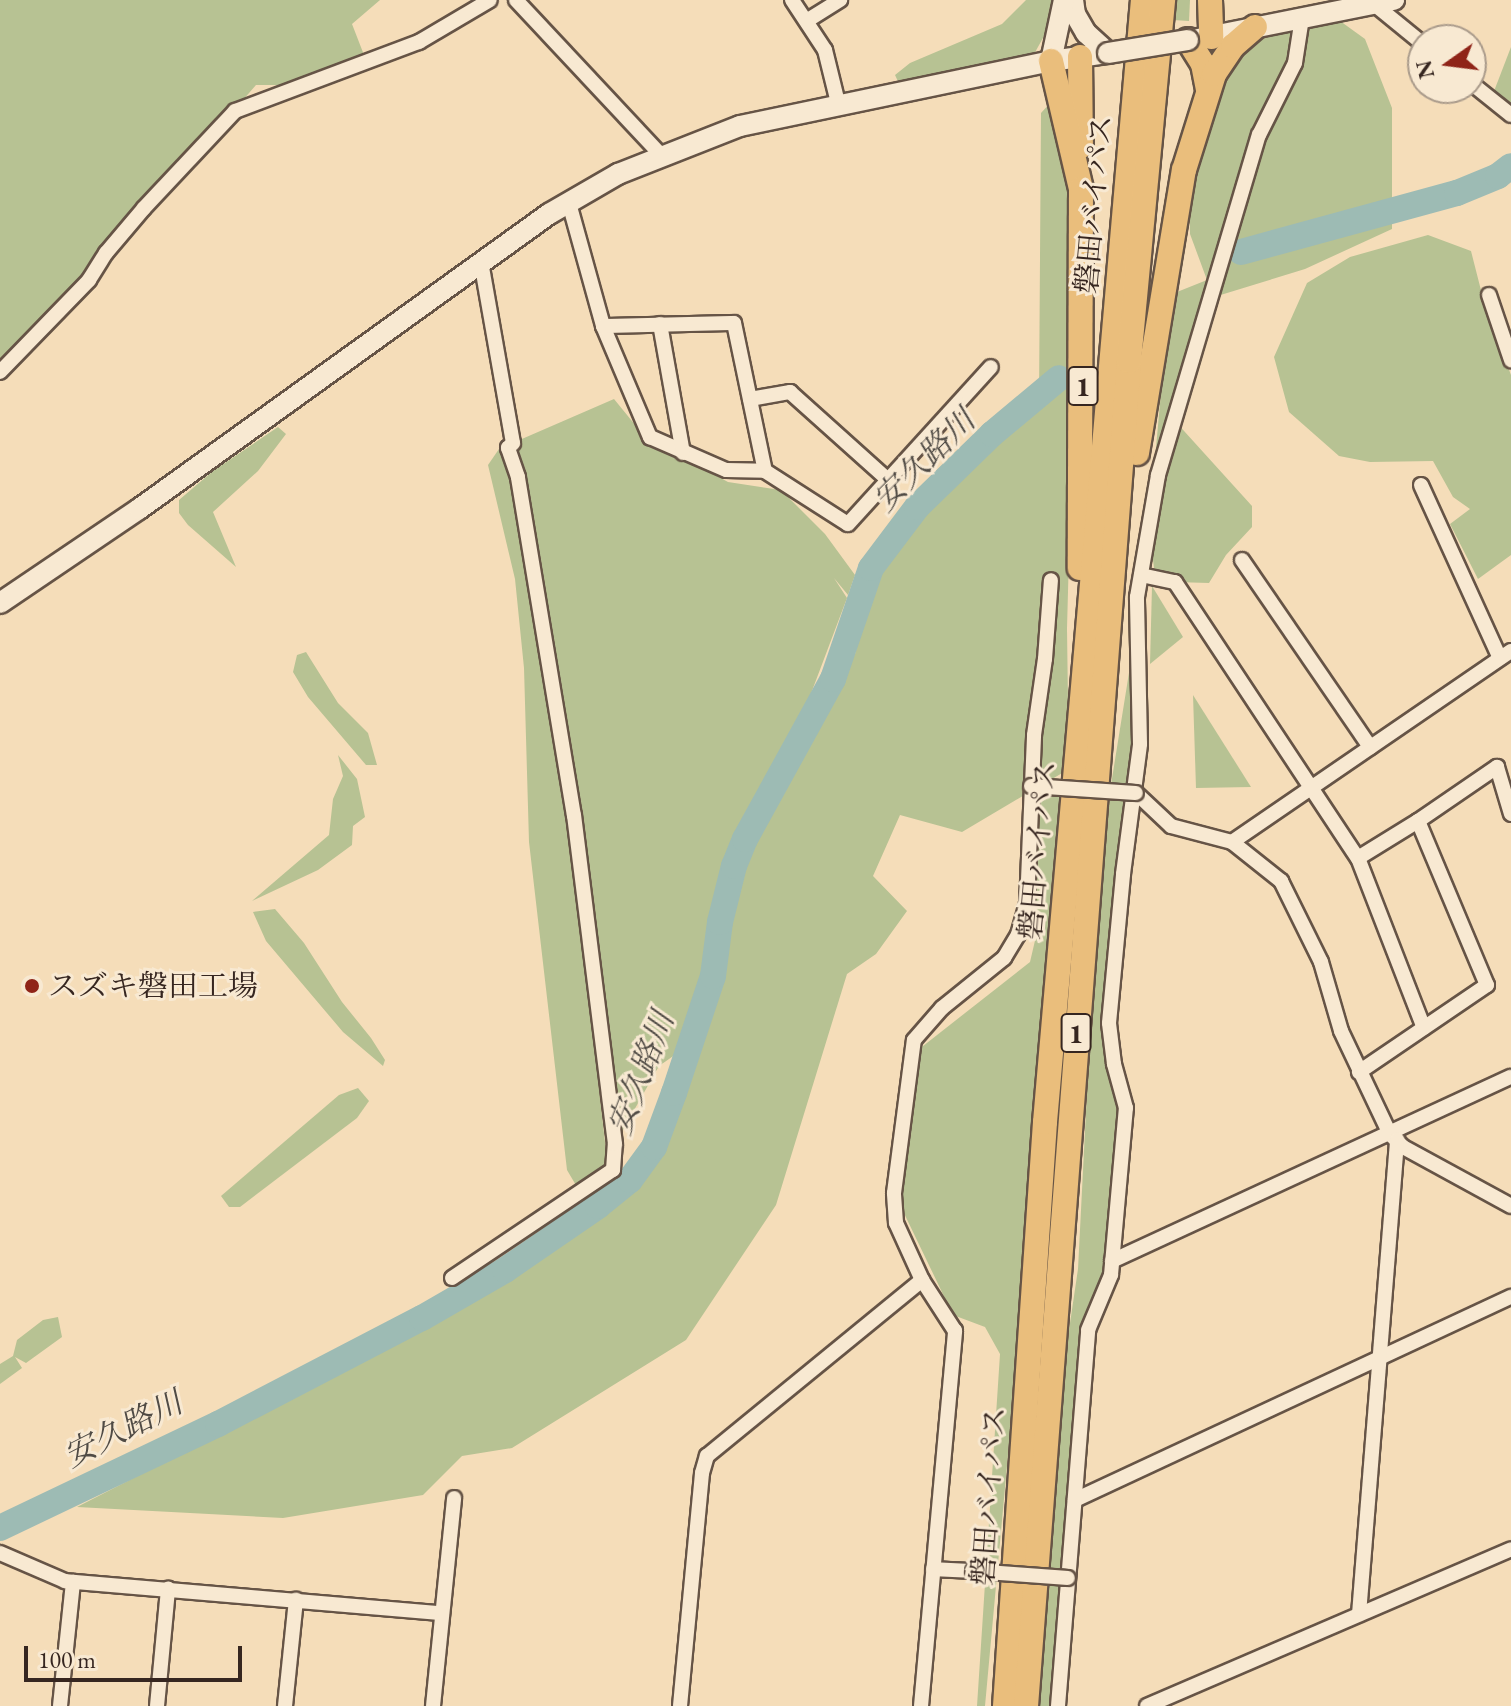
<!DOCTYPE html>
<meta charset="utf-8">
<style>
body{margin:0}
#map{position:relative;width:1511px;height:1706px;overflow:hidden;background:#f5ddb9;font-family:"EB Garamond","Noto Serif JP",serif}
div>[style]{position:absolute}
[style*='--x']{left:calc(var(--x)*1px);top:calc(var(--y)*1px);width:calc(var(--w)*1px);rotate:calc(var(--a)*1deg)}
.green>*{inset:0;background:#b7c293}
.river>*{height:26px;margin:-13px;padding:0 13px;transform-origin:13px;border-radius:13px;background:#9dbbb4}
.roads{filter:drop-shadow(2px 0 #665446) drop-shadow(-2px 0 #665446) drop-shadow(0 2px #665446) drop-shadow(0 -2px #665446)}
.street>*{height:14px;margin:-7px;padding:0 7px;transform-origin:7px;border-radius:7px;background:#f8e9d2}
.secondary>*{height:20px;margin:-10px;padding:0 10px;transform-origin:10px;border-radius:10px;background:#f8e9d2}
.highway>*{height:24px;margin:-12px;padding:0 12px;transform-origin:12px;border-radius:12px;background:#eabe7c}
.bridges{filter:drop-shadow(2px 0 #665446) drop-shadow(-2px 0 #665446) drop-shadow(0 2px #665446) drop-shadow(0 -2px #665446)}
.street-bridge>*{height:14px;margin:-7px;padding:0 7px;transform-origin:7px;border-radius:7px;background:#f8e9d2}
.secondary-bridge>*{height:20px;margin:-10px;padding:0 10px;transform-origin:10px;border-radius:10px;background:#f8e9d2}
.dots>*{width:22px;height:22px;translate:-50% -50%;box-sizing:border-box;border:4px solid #f8e9d2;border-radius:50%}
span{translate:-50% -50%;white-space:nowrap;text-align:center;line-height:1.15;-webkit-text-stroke:6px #f8e9d2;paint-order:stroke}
.shield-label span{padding:2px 6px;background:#f8e9d2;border:2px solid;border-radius:6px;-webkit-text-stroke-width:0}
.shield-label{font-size:28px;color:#362620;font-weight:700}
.street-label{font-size:30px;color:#362620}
.poi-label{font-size:30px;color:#362620}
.left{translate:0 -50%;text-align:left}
.water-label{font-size:32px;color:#504b45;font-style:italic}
.north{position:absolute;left:1407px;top:24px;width:80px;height:80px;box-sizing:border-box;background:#f8e9d2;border:2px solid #aa9b8b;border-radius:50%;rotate:256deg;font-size:22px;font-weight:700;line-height:32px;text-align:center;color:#362620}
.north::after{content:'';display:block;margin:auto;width:28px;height:36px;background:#8f2418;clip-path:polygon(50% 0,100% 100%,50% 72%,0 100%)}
.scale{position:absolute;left:24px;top:1646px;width:218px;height:36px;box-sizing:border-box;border:4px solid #362620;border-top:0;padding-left:10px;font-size:24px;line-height:28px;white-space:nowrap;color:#362620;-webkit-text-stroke:6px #f8e9d2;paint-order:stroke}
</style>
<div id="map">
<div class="green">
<div style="clip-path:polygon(0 0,380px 0,352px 24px,364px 55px,287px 85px,256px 85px,0 379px)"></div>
<div style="clip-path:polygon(1026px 0,1064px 0,1028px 65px,902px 90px,895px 75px,910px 63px,1002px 24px)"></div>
<div style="clip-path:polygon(1172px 0,1190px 0,1189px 21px,1173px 20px)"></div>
<div style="clip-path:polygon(1329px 13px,1365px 39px,1392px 108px,1392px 229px,1305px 269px,1214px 297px,1207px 282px,1175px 421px,1252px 506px,1252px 527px,1226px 555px,1209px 583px,1175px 582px,1154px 568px,1149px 525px,1164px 359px,1177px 292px,1207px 280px,1190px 234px,1189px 152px,1208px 90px,1255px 27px)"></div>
<div style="clip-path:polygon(1511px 47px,1511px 115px,1491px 99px)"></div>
<div style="clip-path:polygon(1052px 101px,1069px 137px,1074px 369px,1067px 629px,1068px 702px,1076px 765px,1040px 786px,1069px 789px,985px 1706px,977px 1706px,1000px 1354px,985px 1327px,953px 1315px,901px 1207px,918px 1050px,1030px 962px,1037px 932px,1031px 853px,1038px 787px,962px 832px,900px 815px,873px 876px,907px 911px,876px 954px,847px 974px,776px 1205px,686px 1340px,512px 1448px,462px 1456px,423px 1495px,283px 1518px,77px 1507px,278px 1404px,605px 1213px,658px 1135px,706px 1004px,738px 873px,756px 830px,788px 785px,813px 724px,855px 654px,873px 587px,908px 520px,970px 458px,1039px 402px,1041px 113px)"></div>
<div style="clip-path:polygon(1428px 235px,1471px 251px,1485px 306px,1511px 375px,1511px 555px,1478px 579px,1450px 524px,1470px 509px,1453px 497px,1433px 461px,1370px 462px,1339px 456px,1289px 412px,1274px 357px,1307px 283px,1350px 257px)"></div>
<div style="clip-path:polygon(614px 399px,645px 437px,728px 482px,781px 490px,825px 534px,855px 575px,848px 595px,834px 578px,847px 598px,801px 720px,728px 850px,705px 975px,679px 1052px,659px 1066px,615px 1144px,563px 766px,607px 1160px,591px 1190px,577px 1187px,567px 1170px,529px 842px,524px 668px,515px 579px,488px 465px,499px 449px)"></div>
<div style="clip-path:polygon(278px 427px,286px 434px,258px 471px,213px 512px,236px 567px,188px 525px,179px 513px,179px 500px,213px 471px)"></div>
<div style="clip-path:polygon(1152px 586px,1183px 637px,1150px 664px)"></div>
<div style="clip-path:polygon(1137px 623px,1133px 811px,1113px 978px,1115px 1069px,1124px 1129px,1112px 1261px,1088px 1305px,1058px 1706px,1027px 1706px,1040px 1526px,1078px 1269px,1089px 1052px,1110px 791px)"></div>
<div style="clip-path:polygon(306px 652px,338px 703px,368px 733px,377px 765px,366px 765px,308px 697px,293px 672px,297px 655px)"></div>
<div style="clip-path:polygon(1193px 695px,1251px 787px,1196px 788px)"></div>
<div style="clip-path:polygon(338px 755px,357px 779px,365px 817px,353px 826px,352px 845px,318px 870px,252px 901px,329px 835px,333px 799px,343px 776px)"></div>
<div style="clip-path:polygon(275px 909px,304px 943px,342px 1002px,371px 1038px,385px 1060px,383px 1066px,343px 1032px,266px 941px,253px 912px)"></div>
<div style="clip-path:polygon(358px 1088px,369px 1101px,357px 1118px,240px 1207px,229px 1207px,221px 1196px,339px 1095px)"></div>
<div style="clip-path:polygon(58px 1317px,62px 1337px,26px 1363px,15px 1357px,22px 1368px,0 1384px,0 1364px,13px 1356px,17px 1340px,43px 1320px)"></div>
</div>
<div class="river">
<div style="--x:1241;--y:252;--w:224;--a:-15.3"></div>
<div style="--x:1457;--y:193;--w:44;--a:-22.5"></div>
<div style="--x:1498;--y:176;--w:16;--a:-38"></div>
<div style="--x:0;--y:1528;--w:242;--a:-25.5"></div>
<div style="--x:218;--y:1424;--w:230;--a:-27.5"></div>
<div style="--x:422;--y:1318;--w:96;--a:-30"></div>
<div style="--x:505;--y:1270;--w:113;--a:-34.5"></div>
<div style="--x:598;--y:1206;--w:41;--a:-39.1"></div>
<div style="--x:630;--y:1180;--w:41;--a:-54"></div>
<div style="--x:654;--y:1147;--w:58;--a:-69.7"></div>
<div style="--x:674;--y:1093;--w:123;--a:-71.6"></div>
<div style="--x:713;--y:976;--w:54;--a:-82.6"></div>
<div style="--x:720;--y:922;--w:58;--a:-76"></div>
<div style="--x:734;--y:866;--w:29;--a:-68"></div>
<div style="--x:745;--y:839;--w:183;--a:-61.2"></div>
<div style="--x:833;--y:679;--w:117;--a:-71.1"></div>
<div style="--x:871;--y:568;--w:76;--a:-53"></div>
<div style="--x:917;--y:507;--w:105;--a:-44.2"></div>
<div style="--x:992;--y:434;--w:87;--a:-39.9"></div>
</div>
<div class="roads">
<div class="street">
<div style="--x:516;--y:0;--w:211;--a:46.9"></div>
<div style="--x:792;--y:0;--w:60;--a:56.6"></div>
<div style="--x:825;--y:50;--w:55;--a:76.2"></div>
<div style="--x:1374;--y:4;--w:63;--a:39.2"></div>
<div style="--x:808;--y:20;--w:38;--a:-32"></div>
<div style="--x:1471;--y:83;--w:51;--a:38.7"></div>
<div style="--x:569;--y:203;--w:128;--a:74.5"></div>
<div style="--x:603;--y:326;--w:121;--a:67.1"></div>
<div style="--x:650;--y:437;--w:83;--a:23.5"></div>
<div style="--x:726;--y:470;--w:39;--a:1"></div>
<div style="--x:765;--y:471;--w:98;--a:32.6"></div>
<div style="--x:848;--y:524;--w:212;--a:-47.7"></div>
<div style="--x:1489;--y:295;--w:69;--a:71.3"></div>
<div style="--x:660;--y:324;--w:131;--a:79.9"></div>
<div style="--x:603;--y:326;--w:131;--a:-1.3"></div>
<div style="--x:734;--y:323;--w:151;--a:78.2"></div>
<div style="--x:0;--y:372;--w:128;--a:-45.9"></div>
<div style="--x:89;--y:280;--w:32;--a:-58"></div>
<div style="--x:106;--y:253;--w:59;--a:-49.8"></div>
<div style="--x:144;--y:208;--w:133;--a:-46.8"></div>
<div style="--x:235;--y:111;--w:197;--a:-20.6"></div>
<div style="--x:419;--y:42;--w:82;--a:-30.6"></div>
<div style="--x:750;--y:399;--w:41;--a:-9.9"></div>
<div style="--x:790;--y:392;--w:129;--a:41.9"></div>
<div style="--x:1421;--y:485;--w:190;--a:65.5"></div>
<div style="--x:1242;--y:560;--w:227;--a:55.6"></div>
<div style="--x:1141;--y:575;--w:35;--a:12"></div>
<div style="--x:1175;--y:582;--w:331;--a:56.5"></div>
<div style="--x:1358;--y:858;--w:182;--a:68.8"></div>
<div style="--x:1136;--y:793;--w:48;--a:43.3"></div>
<div style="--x:1171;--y:826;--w:63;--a:14.7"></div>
<div style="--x:1232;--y:842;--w:63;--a:38.5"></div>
<div style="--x:1281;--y:881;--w:90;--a:63.7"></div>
<div style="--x:1321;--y:962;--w:72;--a:73.8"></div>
<div style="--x:1341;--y:1031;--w:114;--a:64.6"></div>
<div style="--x:1390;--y:1134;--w:18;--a:45"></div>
<div style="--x:1403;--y:1147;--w:123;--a:28.6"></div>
<div style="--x:1418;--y:821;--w:96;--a:-34.4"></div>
<div style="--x:1497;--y:767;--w:49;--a:73.4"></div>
<div style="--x:1232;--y:842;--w:338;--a:-34.4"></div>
<div style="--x:1358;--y:858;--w:70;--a:-31.7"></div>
<div style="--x:1418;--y:821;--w:178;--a:67.2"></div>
<div style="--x:1487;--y:985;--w:155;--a:145.8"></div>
<div style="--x:1112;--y:1261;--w:439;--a:-24.8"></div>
<div style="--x:452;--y:1278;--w:194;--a:-33.9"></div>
<div style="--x:613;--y:1170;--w:26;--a:-86"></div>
<div style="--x:615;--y:1144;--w:331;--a:-97.1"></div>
<div style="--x:574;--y:816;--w:344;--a:-99.4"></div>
<div style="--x:518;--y:477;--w:31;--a:-109"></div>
<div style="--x:508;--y:448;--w:7;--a:-45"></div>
<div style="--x:513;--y:443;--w:184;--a:-100"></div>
<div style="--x:1075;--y:1500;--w:481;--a:-25"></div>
<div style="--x:0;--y:1553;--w:71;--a:23.3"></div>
<div style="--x:65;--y:1581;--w:378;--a:4.9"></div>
<div style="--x:933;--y:1569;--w:40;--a:2.9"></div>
<div style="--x:1359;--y:1614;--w:476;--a:-85.4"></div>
<div style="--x:60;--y:1706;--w:125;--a:-84"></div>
<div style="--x:157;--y:1706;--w:118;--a:-84.6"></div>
<div style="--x:285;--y:1706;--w:107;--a:-84.1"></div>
<div style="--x:433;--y:1706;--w:209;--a:-84.2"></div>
<div style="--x:680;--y:1706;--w:234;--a:-84.6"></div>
<div style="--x:702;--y:1473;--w:18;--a:-74"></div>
<div style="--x:707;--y:1456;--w:278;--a:-39.3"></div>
<div style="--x:921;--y:1706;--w:377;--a:-84.8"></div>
<div style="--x:955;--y:1331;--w:61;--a:-122.9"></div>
<div style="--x:922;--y:1280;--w:63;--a:-114.5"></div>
<div style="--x:896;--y:1223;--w:30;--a:-94"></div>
<div style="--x:894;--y:1193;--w:154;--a:-82.6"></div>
<div style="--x:914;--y:1040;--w:43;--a:-48.8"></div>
<div style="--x:942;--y:1008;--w:80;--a:-38.9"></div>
<div style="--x:1004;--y:958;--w:27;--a:-59"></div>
<div style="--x:1018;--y:935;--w:32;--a:-74"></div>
<div style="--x:1027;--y:904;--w:169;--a:-87.6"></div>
<div style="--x:1034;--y:735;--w:77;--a:-81.8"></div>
<div style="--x:1045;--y:659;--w:79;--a:-85.7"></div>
<div style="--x:1058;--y:1706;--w:377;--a:-85.4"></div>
<div style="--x:1088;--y:1330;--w:60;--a:-67.3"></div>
<div style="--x:1111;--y:1275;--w:168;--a:-84.9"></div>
<div style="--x:1126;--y:1108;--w:46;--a:-105.3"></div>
<div style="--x:1114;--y:1064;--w:41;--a:-97"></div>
<div style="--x:1109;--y:1023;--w:150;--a:-84.6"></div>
<div style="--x:1123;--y:874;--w:131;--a:-82.5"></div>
<div style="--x:1140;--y:744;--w:147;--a:-91.2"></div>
<div style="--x:1137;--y:597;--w:124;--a:-80.2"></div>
<div style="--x:1158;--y:475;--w:355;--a:-73.5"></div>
<div style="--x:1259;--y:135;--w:80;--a:-63.4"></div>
<div style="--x:1295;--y:63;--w:46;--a:-81.2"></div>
<div style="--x:1147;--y:1706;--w:396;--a:-23.3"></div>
</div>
<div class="secondary">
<div style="--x:1073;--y:0;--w:14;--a:82"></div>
<div style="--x:1075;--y:14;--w:22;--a:60"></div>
<div style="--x:1086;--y:33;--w:30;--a:42"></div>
<div style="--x:1198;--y:39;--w:200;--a:-11.3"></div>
<div style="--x:1051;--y:61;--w:62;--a:-78"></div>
<div style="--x:0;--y:603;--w:168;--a:-34.1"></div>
<div style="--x:139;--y:509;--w:505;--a:-35.74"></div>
<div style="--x:549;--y:214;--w:80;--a:-30.1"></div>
<div style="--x:618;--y:174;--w:131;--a:-21.5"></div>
<div style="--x:740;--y:126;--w:318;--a:-11.8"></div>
<div style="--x:1051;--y:61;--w:58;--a:-8"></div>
</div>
<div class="highway">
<div style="--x:1210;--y:0;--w:37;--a:88"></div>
<div style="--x:1188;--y:40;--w:28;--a:58"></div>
<div style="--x:1203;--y:64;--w:26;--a:79"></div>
<div style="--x:1080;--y:57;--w:89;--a:89.4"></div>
<div style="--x:1051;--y:61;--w:131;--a:76.8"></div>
<div style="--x:1081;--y:189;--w:379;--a:90.2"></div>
<div style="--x:1137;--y:453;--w:287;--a:-80.6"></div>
<div style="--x:1184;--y:170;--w:101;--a:-72.6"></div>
<div style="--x:1214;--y:74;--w:34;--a:-56"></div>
<div style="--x:1233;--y:46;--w:29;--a:-41"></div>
<div style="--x:1005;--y:1706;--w:585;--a:-86.08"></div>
<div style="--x:1045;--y:1122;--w:1126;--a:-85.01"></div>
<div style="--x:1026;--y:1706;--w:1349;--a:-85.62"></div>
<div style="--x:1129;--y:361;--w:363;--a:-84.6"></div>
</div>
</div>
<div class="bridges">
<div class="street-bridge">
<div style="--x:1031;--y:786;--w:105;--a:3.8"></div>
<div style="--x:973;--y:1571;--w:95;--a:4.2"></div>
</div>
<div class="secondary-bridge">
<div style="--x:1108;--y:53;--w:81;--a:-9.2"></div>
</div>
</div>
<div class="dots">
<div style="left:32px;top:986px;background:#8f2418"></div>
</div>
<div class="shield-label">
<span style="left:1083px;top:386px">1</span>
<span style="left:1076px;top:1033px">1</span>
</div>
<div class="street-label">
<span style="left:1094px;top:204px;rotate:-85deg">磐田バイパス</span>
<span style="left:1038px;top:850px;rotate:-85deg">磐田バイパス</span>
<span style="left:989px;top:1496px;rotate:-86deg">磐田バイパス</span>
</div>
<div class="poi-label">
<span class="left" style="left:48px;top:986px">スズキ磐田工場</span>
</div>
<div class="water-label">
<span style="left:924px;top:460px;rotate:-45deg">安久路川</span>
<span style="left:641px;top:1073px;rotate:-69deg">安久路川</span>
<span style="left:123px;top:1429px;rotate:-27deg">安久路川</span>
</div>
<div class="north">N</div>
<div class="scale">100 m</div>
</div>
